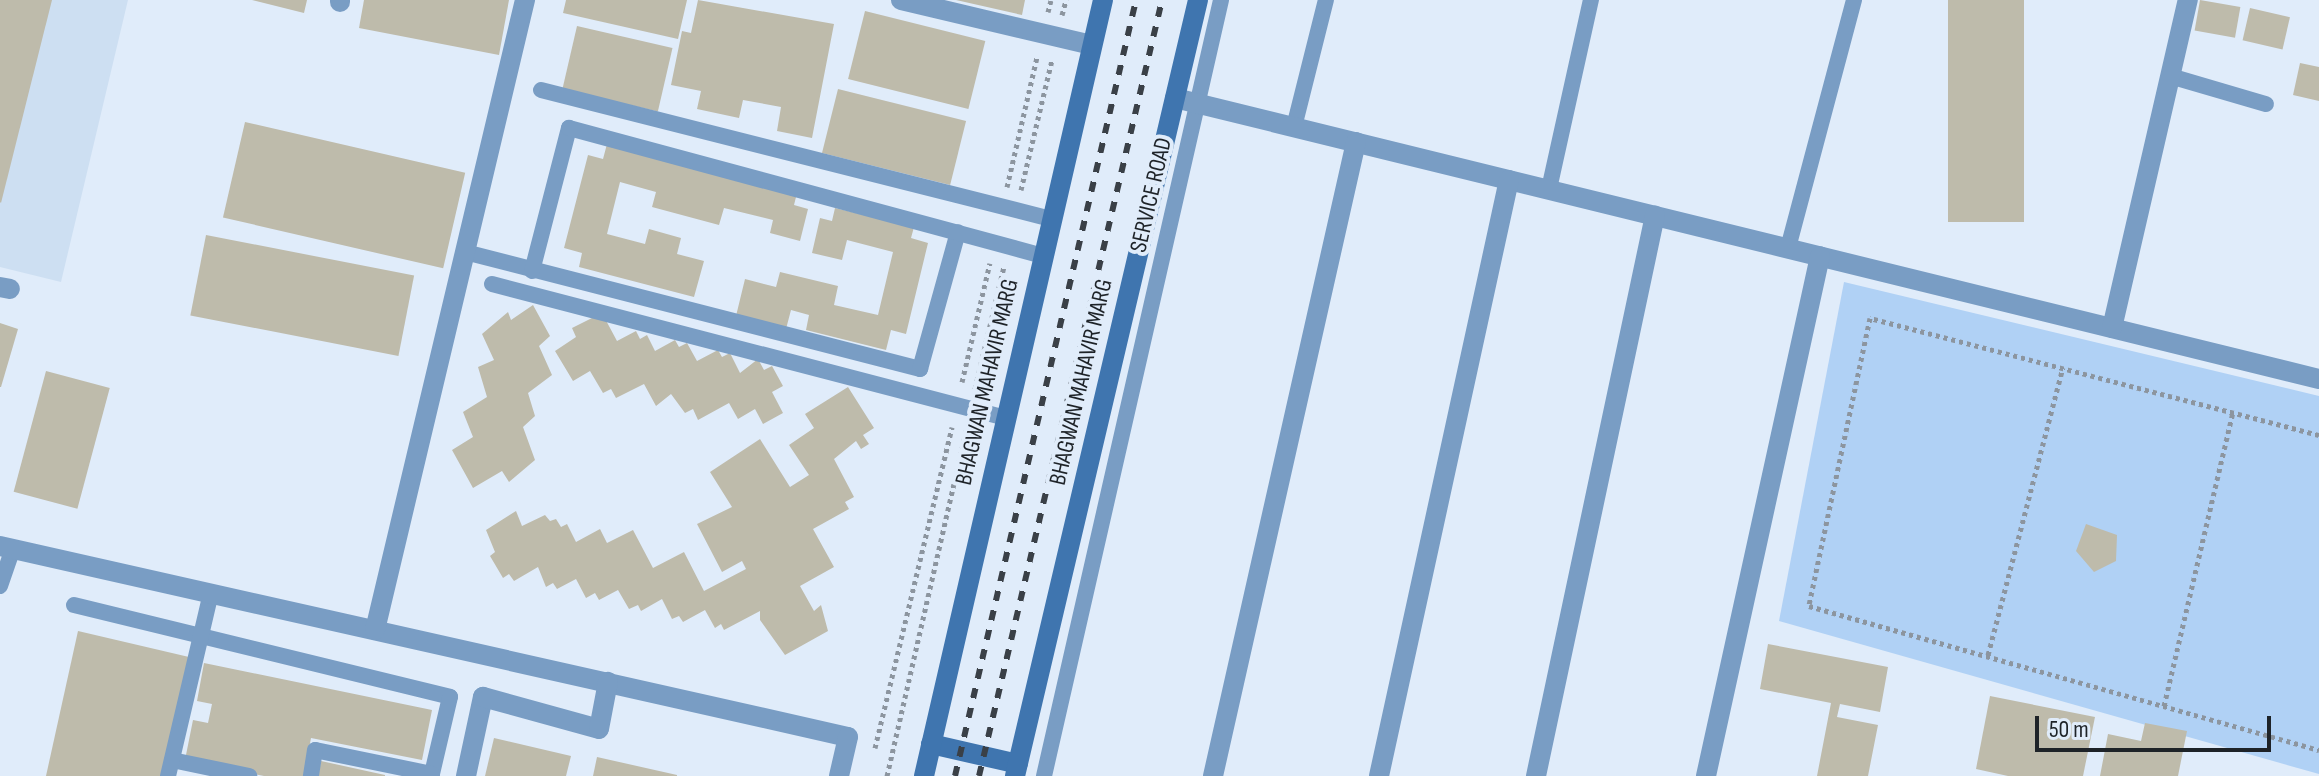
<!DOCTYPE html>
<style>
body{margin:0}
#map{position:relative;width:2319px;height:776px;overflow:hidden;background:#e0ecfa;font-family:"Sofia Sans Condensed",sans-serif}
div>[style]{position:absolute}
[style*='--x']{left:calc(var(--x)*1px);top:calc(var(--y)*1px);width:calc(var(--w)*1px);rotate:calc(var(--a)*1deg)}
.built>*{inset:0;background:#cddff2}
.green>*{inset:0;background:#b0d1f5}
.building>*{inset:0;background:#bebbab;transform-origin:0 0}
.path>*{height:5px;margin-top:-2.5px;transform-origin:0;background:repeating-linear-gradient(90deg,#8c959f 0 4px,transparent 0 8px)}
.lane>*{height:16px;margin:-8px;padding:0 8px;transform-origin:8px;border-radius:8px;background:#799dc4}
.street>*{height:20px;margin:-10px;padding:0 10px;transform-origin:10px;border-radius:10px;background:#799dc4}
.secondary>*{height:20px;margin:-10px;padding:0 10px;transform-origin:10px;border-radius:10px;background:#3f75af}
.rail>*{height:6px;margin-top:-3px;transform-origin:0;background:repeating-linear-gradient(90deg,#3a4047 0 10px,transparent 0 20px)}
span{translate:-50% -50%;white-space:nowrap;text-align:center;line-height:1.15;-webkit-text-stroke:8px #e0ecfa;paint-order:stroke}
.street-label{font-size:24px;color:#1e2328}
.scale{position:absolute;left:2035px;top:716px;width:236px;height:36px;box-sizing:border-box;border:4px solid #1e2328;border-top:0;padding-left:10px;font-size:24px;line-height:28px;white-space:nowrap;color:#1e2328;-webkit-text-stroke:6px #e0ecfa;paint-order:stroke}
</style>
<div id="map">
<div class="built">
<div style="clip-path:polygon(0 0,128px 0,61px 282px,0 267px)"></div>
</div>
<div class="green">
<div style="clip-path:polygon(1844px 282px,2319px 396px,2319px 774px,1779px 621px)"></div>
</div>
<div class="building">
<div style="clip-path:polygon(0 0,52px 0,1px 203px,0 202px)"></div>
<div style="clip-path:polygon(252px 0,307px 0,304px 13px)"></div>
<div style="clip-path:polygon(364px 0,509px 0,499px 55px,359px 28px)"></div>
<div style="clip-path:polygon(566px 0,687px 0,678px 39px,563px 13px)"></div>
<div style="clip-path:polygon(698px 0,834px 24px,812px 138px,777px 131px,781px 107px,743px 100px,739px 118px,697px 109px,701px 91px,671px 85px,682px 31px,691px 33px)"></div>
<div style="clip-path:polygon(956px 0,1025px 0,1022px 15px)"></div>
<div style="left:1948px;top:0;width:76px;height:222px"></div>
<div style="left:2200px;top:0;width:41px;height:31px;rotate:10deg"></div>
<div style="left:2250px;top:8px;width:41px;height:33px;rotate:13deg"></div>
<div style="left:865px;top:11px;width:124px;height:70px;rotate:14deg"></div>
<div style="left:577px;top:26px;width:98px;height:65px;rotate:13deg"></div>
<div style="clip-path:polygon(2300px 63px,2319px 67px,2319px 101px,2293px 95px)"></div>
<div style="left:838px;top:89px;width:132px;height:66px;rotate:14deg"></div>
<div style="left:245px;top:122px;width:226px;height:98px;rotate:13deg"></div>
<div style="clip-path:polygon(607px 144px,797px 193px,794px 205px,808px 209px,800px 241px,770px 233px,773px 220px,724px 208px,719px 225px,652px 207px,656px 192px,620px 182px,607px 234px,645px 244px,649px 229px,681px 238px,677px 254px,704px 261px,694px 297px,579px 267px,582px 253px,564px 248px,588px 155px,603px 159px)"></div>
<div style="clip-path:polygon(835px 208px,914px 227px,911px 238px,928px 243px,906px 334px,891px 330px,886px 350px,806px 330px,809px 315px,791px 310px,786px 329px,736px 316px,745px 279px,776px 287px,780px 272px,838px 286px,834px 305px,878px 315px,893px 252px,847px 240px,842px 260px,812px 253px,820px 218px,832px 221px)"></div>
<div style="left:206px;top:235px;width:212px;height:82px;rotate:11deg"></div>
<div style="clip-path:polygon(533px 305px,550px 336px,539px 346px,552px 375px,528px 393px,535px 416px,523px 427px,535px 460px,509px 482px,502px 471px,473px 488px,452px 450px,473px 437px,463px 412px,487px 397px,478px 367px,494px 360px,482px 334px,508px 312px,511px 320px)"></div>
<div style="clip-path:polygon(602px 313px,617px 341px,636px 331px,640px 339px,647px 335px,655px 351px,675px 340px,679px 347px,687px 343px,697px 361px,718px 350px,722px 357px,730px 353px,740px 373px,758px 359px,764px 370px,772px 366px,783px 386px,772px 392px,783px 413px,763px 424px,755px 409px,738px 419px,729px 403px,698px 420px,693px 409px,685px 413px,671px 394px,656px 406px,644px 384px,616px 398px,611px 389px,603px 393px,590px 371px,573px 381px,555px 351px,576px 337px,572px 328px)"></div>
<div style="clip-path:polygon(0 323px,18px 329px,1px 387px,0 387px)"></div>
<div style="left:46px;top:371px;width:66px;height:125px;rotate:15deg"></div>
<div style="clip-path:polygon(848px 387px,874px 428px,863px 435px,869px 444px,861px 449px,856px 441px,834px 459px,854px 497px,845px 502px,849px 509px,813px 529px,834px 567px,800px 586px,814px 611px,821px 605px,828px 631px,785px 655px,760px 620px,760px 611px,724px 630px,721px 624px,715px 628px,705px 610px,683px 622px,679px 616px,672px 619px,662px 599px,641px 611px,638px 605px,629px 609px,618px 590px,599px 600px,595px 593px,586px 598px,576px 579px,557px 589px,553px 583px,546px 587px,538px 567px,514px 581px,509px 574px,503px 578px,490px 556px,495px 552px,486px 530px,516px 511px,522px 526px,545px 515px,550px 521px,556px 519px,561px 527px,567px 524px,576px 542px,600px 529px,607px 543px,633px 530px,653px 568px,684px 552px,704px 591px,746px 569px,742px 561px,722px 572px,697px 524px,732px 507px,710px 472px,760px 439px,790px 487px,809px 475px,789px 445px,814px 428px,805px 414px)"></div>
<div style="clip-path:polygon(2086px 524px,2117px 535px,2116px 561px,2094px 572px,2076px 551px)"></div>
<div style="clip-path:polygon(78px 631px,189px 657px,162px 776px,46px 776px)"></div>
<div style="clip-path:polygon(1768px 644px,1888px 667px,1880px 712px,1840px 704px,1837px 717px,1878px 725px,1868px 776px,1817px 776px,1831px 703px,1760px 689px)"></div>
<div style="clip-path:polygon(204px 663px,432px 710px,422px 760px,311px 738px,304px 776px,264px 776px,185px 760px,193px 720px,208px 723px,212px 704px,197px 701px)"></div>
<div style="clip-path:polygon(1990px 696px,2095px 717px,2083px 776px,2008px 776px,1976px 769px)"></div>
<div style="clip-path:polygon(2145px 723px,2187px 731px,2178px 776px,2100px 776px,2108px 734px,2141px 741px)"></div>
<div style="clip-path:polygon(494px 738px,571px 756px,566px 776px,485px 776px)"></div>
<div style="clip-path:polygon(597px 757px,677px 775px,677px 776px,593px 776px)"></div>
<div style="clip-path:polygon(321px 761px,385px 775px,385px 776px,318px 776px)"></div>
</div>
<div class="path">
<div style="--x:1048;--y:12;--w:12;--a:-76"></div>
<div style="--x:1062;--y:15;--w:16;--a:-75"></div>
<div style="--x:1007;--y:187;--w:133;--a:-77"></div>
<div style="--x:1021;--y:190;--w:134;--a:-76.6"></div>
<div style="--x:962;--y:382;--w:122;--a:-76.8"></div>
<div style="--x:975;--y:389;--w:126;--a:-76.7"></div>
<div style="--x:2319;--y:435;--w:464;--a:-165.4"></div>
<div style="--x:1870;--y:318;--w:294;--a:102"></div>
<div style="--x:1809;--y:606;--w:530;--a:15.77"></div>
<div style="--x:1988;--y:655;--w:297;--a:-75.4"></div>
<div style="--x:2164;--y:706;--w:302;--a:-76.8"></div>
<div style="--x:875;--y:748;--w:330;--a:-76.5"></div>
<div style="--x:887;--y:776;--w:355;--a:-77.1"></div>
</div>
<div class="lane">
<div style="--x:2170;--y:76;--w:100;--a:16.3"></div>
<div style="--x:541;--y:90;--w:526;--a:14.19"></div>
<div style="--x:1294;--y:127;--w:131;--a:-75.9"></div>
<div style="--x:1549;--y:189;--w:194;--a:-77.5"></div>
<div style="--x:1788;--y:248;--w:257;--a:-75.1"></div>
<div style="--x:465;--y:252;--w:470;--a:14.4"></div>
<div style="--x:920;--y:369;--w:142;--a:-74.5"></div>
<div style="--x:532;--y:271;--w:148;--a:-75.5"></div>
<div style="--x:569;--y:128;--w:491;--a:15.1"></div>
<div style="--x:492;--y:284;--w:531;--a:14.61"></div>
<div style="--x:0;--y:586;--w:39;--a:-71"></div>
<div style="--x:74;--y:605;--w:387;--a:13.7"></div>
<div style="--x:450;--y:697;--w:79;--a:103.2"></div>
<div style="--x:432;--y:774;--w:119;--a:-168.4"></div>
<div style="--x:315;--y:750;--w:26;--a:99"></div>
<div style="--x:172;--y:760;--w:79;--a:11.7"></div>
<div style="--x:168;--y:776;--w:188;--a:-76.8"></div>
<div style="--x:1044;--y:776;--w:796;--a:-77.15"></div>
</div>
<div class="street">
<div style="--x:901;--y:0;--w:196;--a:13.3"></div>
<div style="--x:340;--y:2;--w:2;--a:-90"></div>
<div style="--x:1175;--y:98;--w:1178;--a:13.8"></div>
<div style="--x:0;--y:287;--w:10;--a:11"></div>
<div style="--x:2112;--y:328;--w:337;--a:-77"></div>
<div style="--x:0;--y:546;--w:869;--a:12.69"></div>
<div style="--x:848;--y:737;--w:40;--a:103"></div>
<div style="--x:375;--y:630;--w:648;--a:-76.61"></div>
<div style="--x:466;--y:776;--w:81;--a:-77.9"></div>
<div style="--x:483;--y:697;--w:120;--a:15.4"></div>
<div style="--x:599;--y:729;--w:48;--a:-79.2"></div>
<div style="--x:1213;--y:776;--w:650;--a:-77.29"></div>
<div style="--x:1379;--y:776;--w:610;--a:-77.7"></div>
<div style="--x:1536;--y:776;--w:573;--a:-78.02"></div>
<div style="--x:1706;--y:776;--w:532;--a:-77.63"></div>
</div>
<div class="secondary">
<div style="--x:931;--y:744;--w:89;--a:12.9"></div>
<div style="--x:924;--y:776;--w:796;--a:-77.01"></div>
<div style="--x:1015;--y:776;--w:797;--a:-76.73"></div>
</div>
<div class="rail">
<div style="--x:955;--y:776;--w:797;--a:-76.87"></div>
<div style="--x:979;--y:776;--w:797;--a:-76.73"></div>
</div>
<div class="street-label">
<span style="left:1151px;top:195px;rotate:-77deg">SERVICE ROAD</span>
<span style="left:987px;top:382px;rotate:-77deg">BHAGWAN MAHAVIR MARG</span>
<span style="left:1081px;top:382px;rotate:-77deg">BHAGWAN MAHAVIR MARG</span>
</div>
<div class="scale">50 m</div>
</div>
